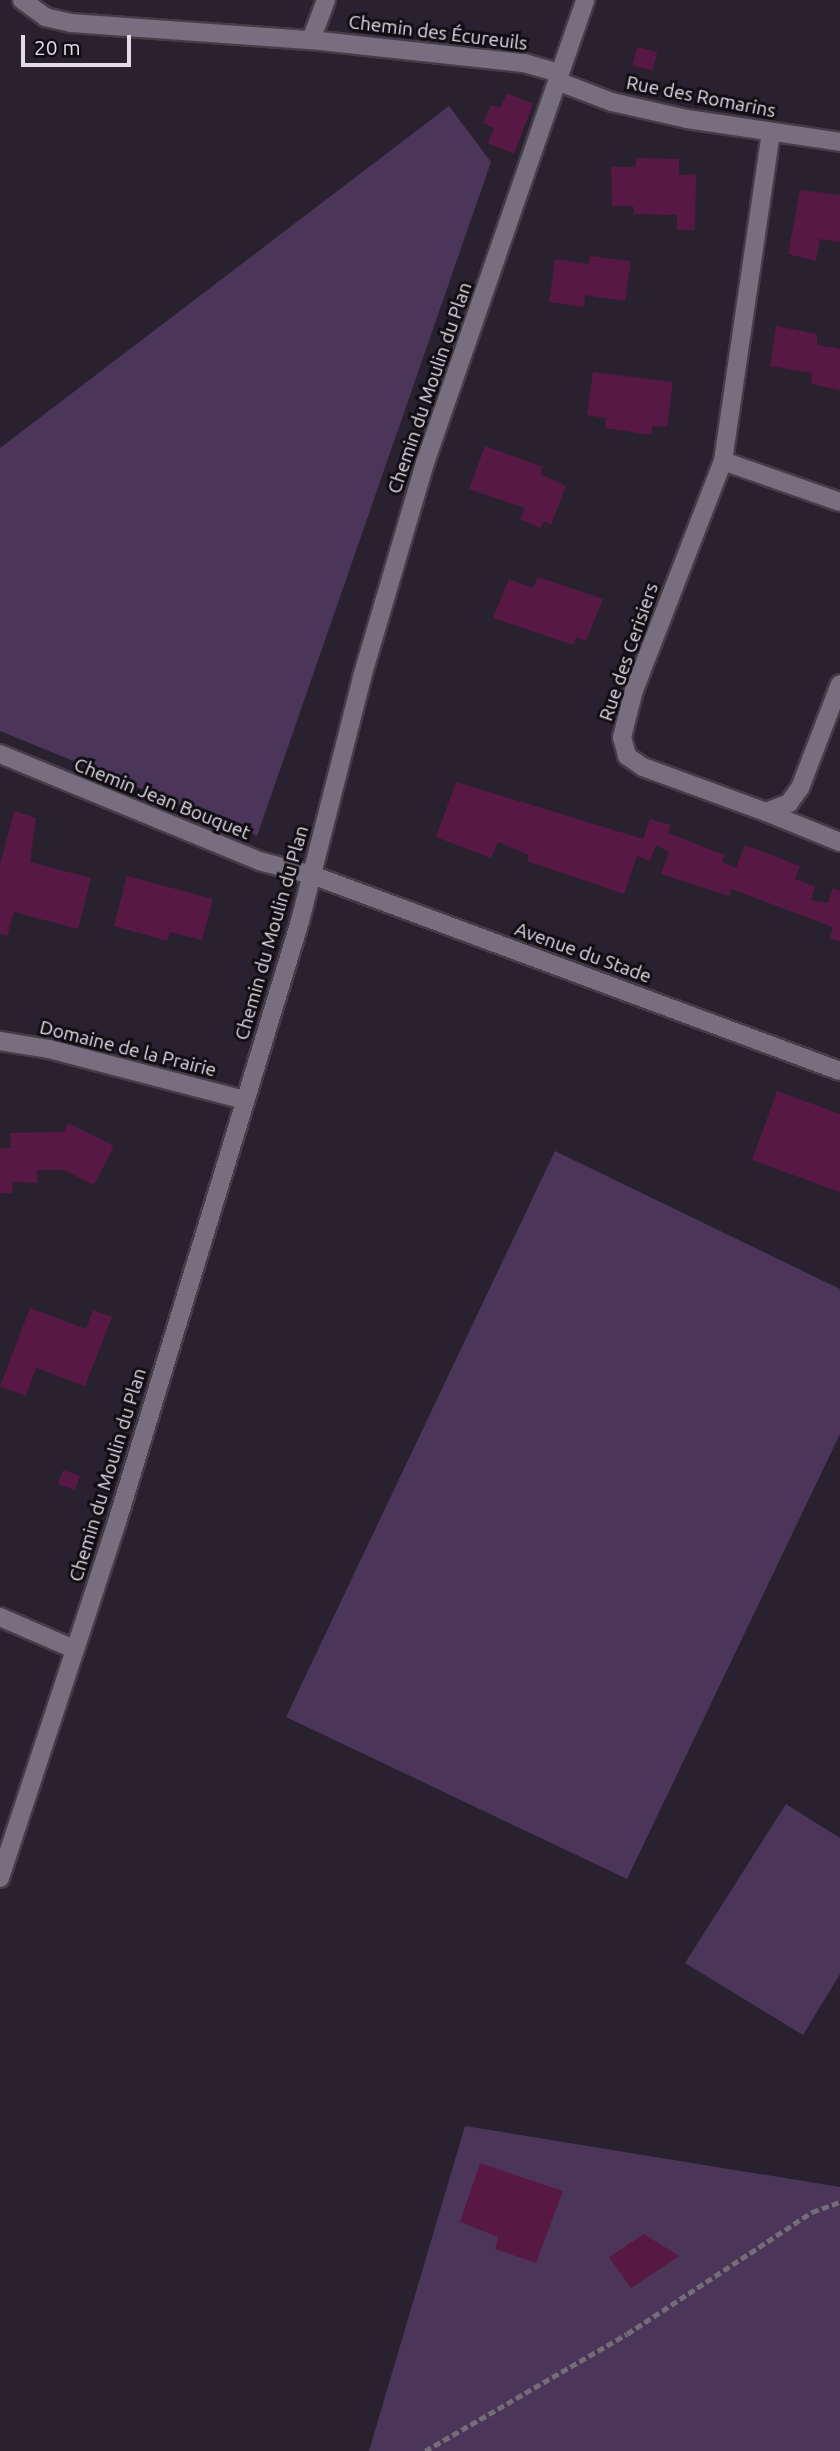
<!DOCTYPE html>
<meta charset="utf-8">
<style>
body{margin:0}
#map{position:relative;width:840px;height:2451px;overflow:hidden;background:#29212f;font-family:Ubuntu,sans-serif}
div>[style]{position:absolute}
[style*='--x']{left:calc(var(--x)*1px);top:calc(var(--y)*1px);width:calc(var(--w)*1px);rotate:calc(var(--a)*1deg)}
.green>*{inset:0;background:#4b365a}
.building>*{inset:0;background:#571944;transform-origin:0 0}
.path>*{height:4.5px;margin-top:-2.25px;transform-origin:0;background:repeating-linear-gradient(90deg,#746d79 0 7px,transparent 0 10.5px)}
.roads{filter:drop-shadow(2px 0 #443d48) drop-shadow(-2px 0 #443d48) drop-shadow(0 2px #443d48) drop-shadow(0 -2px #443d48)}
.minor>*{height:18px;margin:-9px;padding:0 9px;transform-origin:9px;border-radius:9px;background:#776e7f}
span{translate:-50% -50%;white-space:nowrap;text-align:center;line-height:1.15;-webkit-text-stroke:6px #100d13;paint-order:stroke}
.street-label{font-size:19px;color:#e1dce5}
.scale{position:absolute;left:21px;top:35px;width:110px;height:32px;box-sizing:border-box;border:4px solid #e1dce5;border-top:0;padding-left:9px;font-size:21px;line-height:24px;white-space:nowrap;color:#e1dce5;-webkit-text-stroke:5px #100d13;paint-order:stroke}
</style>
<div id="map">
<div class="green">
<div style="clip-path:polygon(449px 106px,491px 162px,257px 836px,0 731px,0 448px)"></div>
<div style="clip-path:polygon(555px 1151px,840px 1289px,840px 1434px,627px 1879px,286px 1717px)"></div>
<div style="clip-path:polygon(786px 1804px,840px 1838px,840px 1974px,803px 2035px,685px 1963px)"></div>
<div style="clip-path:polygon(465px 2126px,840px 2187px,840px 2451px,369px 2451px)"></div>
</div>
<div class="building">
<div style="left:637px;top:47px;width:21px;height:19px;rotate:14deg"></div>
<div style="clip-path:polygon(507px 93px,533px 104px,514px 154px,488px 143px,494px 128px,483px 123px,491px 105px,500px 108px)"></div>
<div style="clip-path:polygon(637px 158px,679px 159px,679px 175px,696px 174px,695px 230px,677px 230px,677px 215px,634px 214px,633px 206px,612px 206px,611px 167px,635px 167px)"></div>
<div style="clip-path:polygon(800px 190px,840px 195px,840px 242px,820px 239px,816px 261px,788px 254px)"></div>
<div style="clip-path:polygon(590px 256px,631px 261px,625px 301px,585px 295px,584px 307px,549px 302px,555px 259px,589px 264px)"></div>
<div style="clip-path:polygon(776px 326px,817px 334px,817px 345px,840px 349px,840px 390px,811px 384px,812px 373px,770px 366px)"></div>
<div style="clip-path:polygon(593px 372px,673px 382px,667px 427px,653px 426px,651px 435px,605px 428px,606px 418px,587px 415px)"></div>
<div style="clip-path:polygon(485px 446px,543px 467px,540px 474px,566px 486px,551px 525px,544px 521px,540px 528px,520px 519px,525px 508px,469px 489px)"></div>
<div style="clip-path:polygon(538px 577px,603px 599px,586px 641px,577px 637px,573px 645px,493px 618px,509px 579px,533px 588px)"></div>
<div style="clip-path:polygon(456px 782px,643px 839px,650px 819px,671px 825px,668px 833px,725px 855px,722px 862px,736px 868px,745px 845px,800px 866px,795px 879px,815px 886px,811px 900px,828px 903px,833px 888px,840px 891px,840px 942px,830px 938px,833px 927px,731px 889px,729px 896px,661px 874px,669px 852px,656px 845px,650px 861px,637px 856px,624px 894px,527px 861px,529px 855px,498px 842px,491px 858px,436px 837px)"></div>
<div style="clip-path:polygon(14px 811px,36px 818px,30px 862px,91px 878px,78px 929px,14px 912px,7px 936px,0 934px,0 865px)"></div>
<div style="clip-path:polygon(127px 876px,213px 899px,202px 940px,170px 932px,167px 941px,114px 926px)"></div>
<div style="clip-path:polygon(777px 1091px,840px 1114px,840px 1192px,752px 1160px)"></div>
<div style="clip-path:polygon(68px 1123px,114px 1146px,94px 1185px,64px 1170px,37px 1170px,37px 1183px,13px 1182px,12px 1193px,0 1193px,0 1148px,11px 1148px,10px 1133px,64px 1132px)"></div>
<div style="clip-path:polygon(30px 1308px,86px 1329px,93px 1310px,112px 1317px,85px 1386px,36px 1368px,26px 1396px,0 1386px)"></div>
<div style="left:63px;top:1470px;width:18px;height:15px;rotate:19deg"></div>
<div style="clip-path:polygon(480px 2163px,563px 2191px,536px 2263px,495px 2249px,498px 2237px,460px 2222px)"></div>
<div style="clip-path:polygon(644px 2234px,679px 2256px,631px 2288px,609px 2257px)"></div>
</div>
<div class="path">
<div style="--x:425;--y:2451;--w:233;--a:-30.1"></div>
<div style="--x:627;--y:2334;--w:222;--a:-33.4"></div>
<div style="--x:812;--y:2212;--w:30;--a:-20"></div>
</div>
<div class="roads">
<div class="minor">
<div style="--x:22;--y:0;--w:29;--a:36"></div>
<div style="--x:45;--y:17;--w:27;--a:13"></div>
<div style="--x:71;--y:23;--w:241;--a:4.1"></div>
<div style="--x:311;--y:40;--w:214;--a:6.2"></div>
<div style="--x:524;--y:63;--w:37;--a:16"></div>
<div style="--x:311;--y:40;--w:43;--a:-69.4"></div>
<div style="--x:557;--y:81;--w:59;--a:20.9"></div>
<div style="--x:612;--y:102;--w:77;--a:12.8"></div>
<div style="--x:687;--y:119;--w:155;--a:8.5"></div>
<div style="--x:771;--y:132;--w:332;--a:98.3"></div>
<div style="--x:723;--y:461;--w:246;--a:111.2"></div>
<div style="--x:634;--y:690;--w:49;--a:104.3"></div>
<div style="--x:622;--y:737;--w:20;--a:75"></div>
<div style="--x:627;--y:756;--w:19;--a:35"></div>
<div style="--x:643;--y:767;--w:131;--a:20.1"></div>
<div style="--x:766;--y:812;--w:25;--a:-21"></div>
<div style="--x:789;--y:803;--w:19;--a:-54"></div>
<div style="--x:800;--y:788;--w:111;--a:-69"></div>
<div style="--x:723;--y:461;--w:124;--a:19.3"></div>
<div style="--x:0;--y:754;--w:280;--a:22.4"></div>
<div style="--x:259;--y:861;--w:55;--a:14.8"></div>
<div style="--x:312;--y:875;--w:563;--a:20.37"></div>
<div style="--x:766;--y:812;--w:80;--a:22.1"></div>
<div style="--x:0;--y:1041;--w:50;--a:9.3"></div>
<div style="--x:49;--y:1049;--w:203;--a:14.6"></div>
<div style="--x:0;--y:1617;--w:81;--a:23.4"></div>
<div style="--x:0;--y:1878;--w:375;--a:-71.8"></div>
<div style="--x:117;--y:1522;--w:628;--a:-73.06"></div>
<div style="--x:300;--y:921;--w:252;--a:-75.7"></div>
<div style="--x:362;--y:677;--w:223;--a:-73.6"></div>
<div style="--x:425;--y:463;--w:490;--a:-70.9"></div>
</div>
</div>
<div class="street-label">
<span style="left:438px;top:33px;rotate:7deg">Chemin des Écureuils</span>
<span style="left:701px;top:97px;rotate:11deg">Rue des Romarins</span>
<span style="left:430px;top:388px;rotate:-71deg">Chemin du Moulin du Plan</span>
<span style="left:629px;top:652px;rotate:-71deg">Rue des Cerisiers</span>
<span style="left:162px;top:799px;rotate:22deg">Chemin Jean Bouquet</span>
<span style="left:272px;top:933px;rotate:-74deg">Chemin du Moulin du Plan</span>
<span style="left:583px;top:953px;rotate:20deg">Avenue du Stade</span>
<span style="left:128px;top:1049px;rotate:14deg">Domaine de la Prairie</span>
<span style="left:108px;top:1475px;rotate:-73deg">Chemin du Moulin du Plan</span>
</div>
<div class="scale">20 m</div>
</div>
